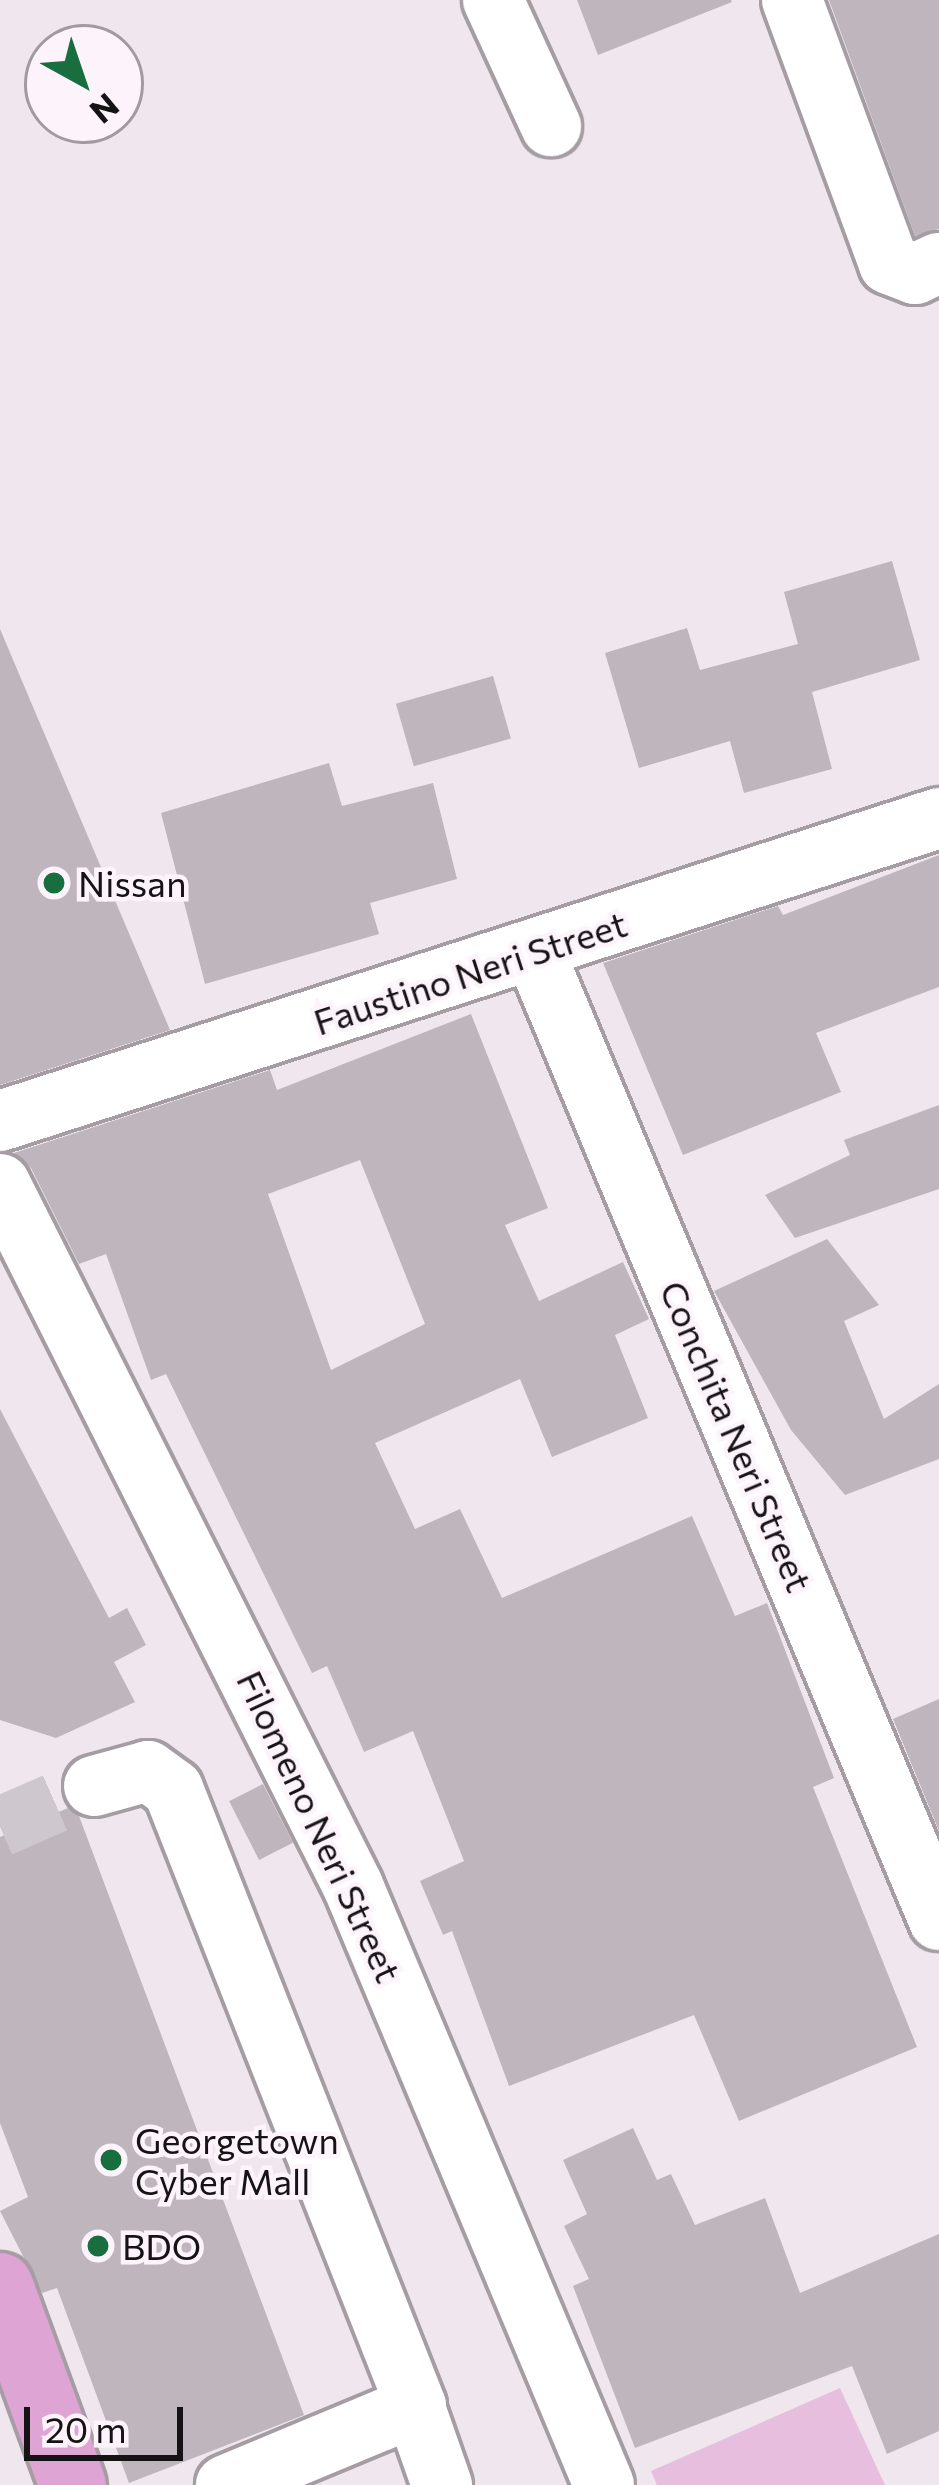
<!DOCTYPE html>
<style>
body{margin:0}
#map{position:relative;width:939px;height:2485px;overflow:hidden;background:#efe7ed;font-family:Commissioner,sans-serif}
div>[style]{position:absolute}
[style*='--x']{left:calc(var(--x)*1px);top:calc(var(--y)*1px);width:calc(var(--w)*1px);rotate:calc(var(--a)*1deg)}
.green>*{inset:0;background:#e8bedf}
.building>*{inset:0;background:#beb6bc;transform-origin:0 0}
.minor-tunnel>*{height:60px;margin-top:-30px;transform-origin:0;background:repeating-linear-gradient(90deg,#cec7cd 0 60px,transparent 0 90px)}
.roads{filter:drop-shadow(3px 0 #a59da3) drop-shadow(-3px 0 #a59da3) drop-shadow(0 3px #a59da3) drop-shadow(0 -3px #a59da3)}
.minor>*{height:60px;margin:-30px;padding:0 30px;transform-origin:30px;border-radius:30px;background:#fff}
.major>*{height:66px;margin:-33px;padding:0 33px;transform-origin:33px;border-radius:33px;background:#dea4d4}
.dots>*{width:33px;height:33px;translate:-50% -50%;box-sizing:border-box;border:6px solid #fdf4fb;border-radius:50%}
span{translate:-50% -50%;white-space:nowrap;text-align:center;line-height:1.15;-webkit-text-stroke:9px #fdf4fb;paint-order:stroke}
.poi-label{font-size:36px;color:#161315}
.left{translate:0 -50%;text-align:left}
.street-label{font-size:36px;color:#161315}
.north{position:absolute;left:24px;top:24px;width:120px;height:120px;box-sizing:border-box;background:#fdf4fb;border:3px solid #a19a9f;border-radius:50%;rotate:140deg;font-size:33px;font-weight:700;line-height:48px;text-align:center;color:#161315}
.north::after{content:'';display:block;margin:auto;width:42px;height:54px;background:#196e40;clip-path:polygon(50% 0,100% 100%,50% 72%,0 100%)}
.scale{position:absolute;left:24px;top:2407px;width:159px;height:54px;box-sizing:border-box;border:6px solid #161315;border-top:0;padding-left:15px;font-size:36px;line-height:42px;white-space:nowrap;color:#161315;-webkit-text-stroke:9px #fdf4fb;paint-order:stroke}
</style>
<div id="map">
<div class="green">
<div style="clip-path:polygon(840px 2388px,885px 2485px,657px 2485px,651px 2471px)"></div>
</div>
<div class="building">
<div style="clip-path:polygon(577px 0,731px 0,732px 2px,598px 55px)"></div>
<div style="clip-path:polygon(829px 0,939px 0,939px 229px,915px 236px)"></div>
<div style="clip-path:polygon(892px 561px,920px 660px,812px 692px,832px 769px,744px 793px,730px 741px,639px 768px,605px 653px,687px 628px,700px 670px,798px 644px,784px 592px)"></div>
<div style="clip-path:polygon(0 629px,170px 1030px,0 1085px)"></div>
<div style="left:493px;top:676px;width:65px;height:101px;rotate:74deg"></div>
<div style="clip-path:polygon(329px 763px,342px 806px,433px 783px,457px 879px,370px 903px,379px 934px,205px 984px,161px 813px)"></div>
<div style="clip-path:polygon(939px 855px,939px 987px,816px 1033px,841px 1092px,683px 1155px,603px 963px,778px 906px,783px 915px)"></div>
<div style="clip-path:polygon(evenodd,471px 1014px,548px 1208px,505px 1225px,539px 1301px,623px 1262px,649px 1319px,615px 1335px,648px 1418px,552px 1457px,520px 1379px,375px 1443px,415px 1529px,460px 1509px,502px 1598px,692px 1516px,735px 1616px,767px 1603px,834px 1778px,813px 1787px,917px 2047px,739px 2121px,694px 2015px,509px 2086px,452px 1931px,443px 1935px,420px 1881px,464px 1861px,413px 1731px,364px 1752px,327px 1666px,312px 1673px,166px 1374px,151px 1380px,106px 1254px,79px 1264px,31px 1168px,14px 1153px,270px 1070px,277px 1090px,471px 1014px,360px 1160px,425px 1324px,331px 1370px,268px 1194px,360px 1160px)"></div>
<div style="clip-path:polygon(939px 1105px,939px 1189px,795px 1238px,765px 1195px,850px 1155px,844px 1140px)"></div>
<div style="clip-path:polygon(827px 1239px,879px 1305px,844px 1321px,884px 1419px,939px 1384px,939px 1459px,845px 1495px,791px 1430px,714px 1291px)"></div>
<div style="clip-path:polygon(0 1409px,109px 1618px,127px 1608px,146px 1645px,114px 1662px,135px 1702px,56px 1738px,0 1720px)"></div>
<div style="clip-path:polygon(939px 1699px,939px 1831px,893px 1719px)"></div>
<div style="left:263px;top:1784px;width:66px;height:38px;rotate:63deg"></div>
<div style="clip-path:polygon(68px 1808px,79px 1816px,304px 2415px,129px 2483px,57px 2288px,42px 2293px,0 2211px,28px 2197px,0 2123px,0 1837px)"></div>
<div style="clip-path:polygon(633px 2128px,657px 2180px,671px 2174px,695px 2225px,765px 2198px,800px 2293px,939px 2234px,939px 2431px,887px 2454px,852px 2366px,635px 2448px,573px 2286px,589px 2279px,564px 2226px,587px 2214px,563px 2160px)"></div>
</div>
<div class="minor-tunnel">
<div style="--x:0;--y:1827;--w:103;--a:-23.6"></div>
</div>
<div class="roads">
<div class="minor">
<div style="--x:493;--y:0;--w:139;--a:65.3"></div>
<div style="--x:792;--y:0;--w:281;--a:69.8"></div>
<div style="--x:889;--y:264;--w:28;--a:21"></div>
<div style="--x:915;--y:274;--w:26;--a:-25"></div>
<div style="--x:535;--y:953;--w:1048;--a:67.33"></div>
<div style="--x:0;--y:1121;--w:987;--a:-17.88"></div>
<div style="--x:0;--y:1184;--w:786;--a:63.3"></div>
<div style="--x:353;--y:1886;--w:649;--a:67.26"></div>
<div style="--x:94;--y:1786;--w:56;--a:-15.5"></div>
<div style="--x:148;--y:1771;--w:31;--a:36"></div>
<div style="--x:173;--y:1789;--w:663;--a:68.5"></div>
<div style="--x:416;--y:2406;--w:206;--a:157.4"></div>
<div style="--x:415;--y:2408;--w:82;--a:70.7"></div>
</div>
<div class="major">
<div style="--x:0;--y:2286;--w:212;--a:69.9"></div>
</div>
</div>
<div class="dots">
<div style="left:54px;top:883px;background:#196e40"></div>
<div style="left:111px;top:2160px;background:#196e40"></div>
<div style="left:98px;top:2246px;background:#196e40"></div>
</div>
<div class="poi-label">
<span class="left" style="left:78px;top:883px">Nissan</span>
<span class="left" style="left:135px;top:2160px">Georgetown<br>Cyber Mall</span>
<span class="left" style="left:122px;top:2246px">BDO</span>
</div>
<div class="street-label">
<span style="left:470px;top:972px;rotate:-18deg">Faustino Neri Street</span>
<span style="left:737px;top:1436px;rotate:67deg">Conchita Neri Street</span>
<span style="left:320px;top:1826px;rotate:65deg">Filomeno Neri Street</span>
</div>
<div class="north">N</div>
<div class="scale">20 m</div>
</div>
